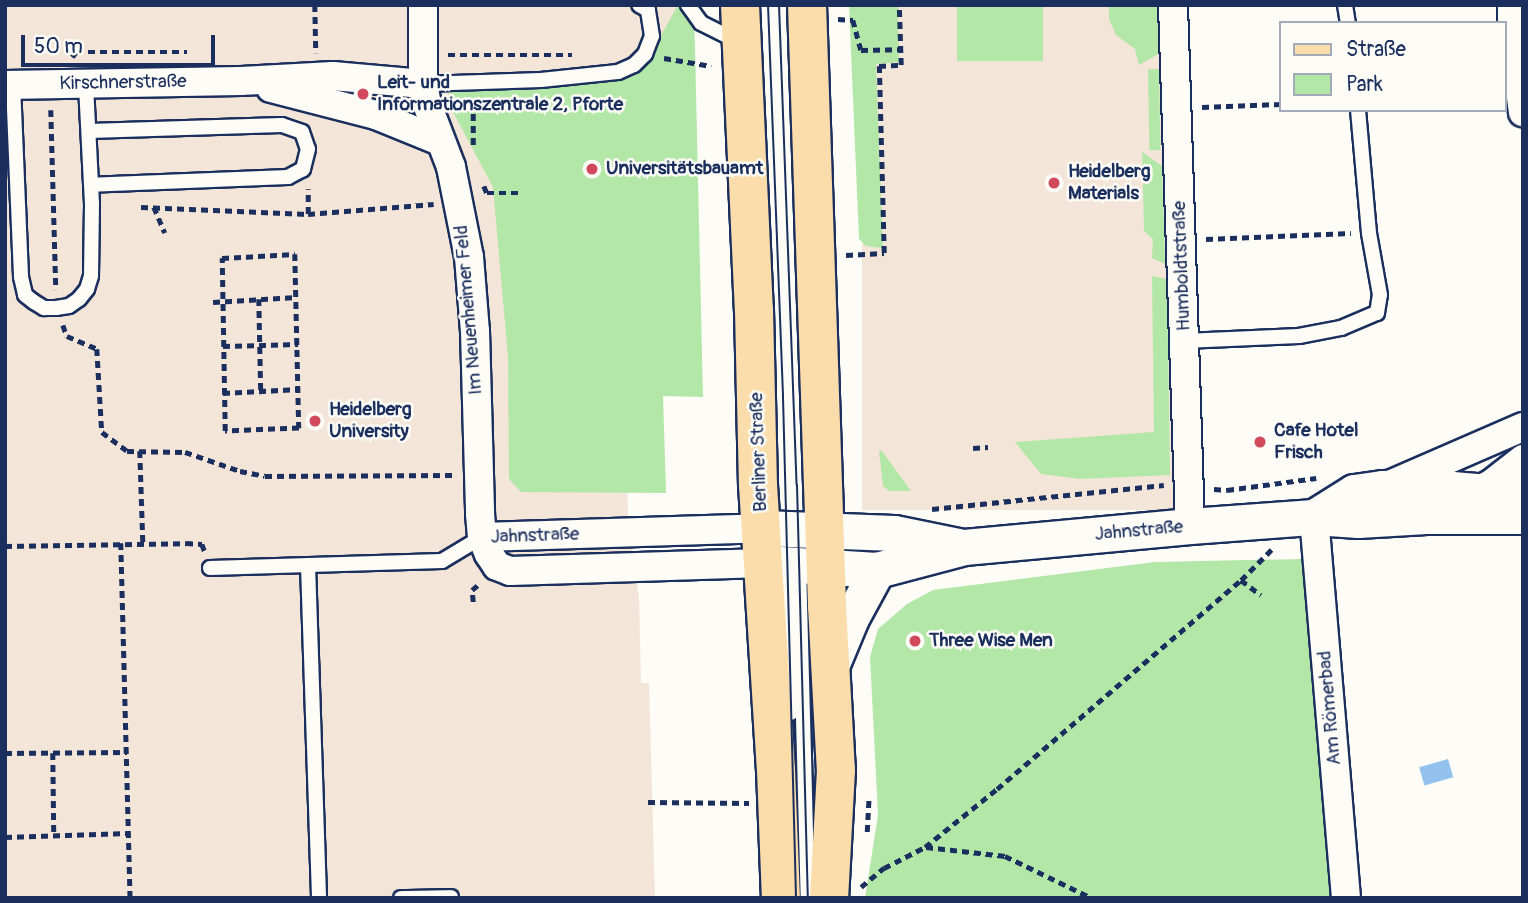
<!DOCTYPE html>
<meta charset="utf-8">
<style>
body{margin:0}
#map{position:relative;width:1528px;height:903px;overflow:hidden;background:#fdfcf7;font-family:Pangolin,sans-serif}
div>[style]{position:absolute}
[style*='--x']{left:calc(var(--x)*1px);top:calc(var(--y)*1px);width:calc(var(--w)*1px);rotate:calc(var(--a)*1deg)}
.built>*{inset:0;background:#f3e5d7;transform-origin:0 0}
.green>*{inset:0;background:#b3e7a8;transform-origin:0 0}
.water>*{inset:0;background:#92c1ed;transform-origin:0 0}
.path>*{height:4.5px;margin-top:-2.25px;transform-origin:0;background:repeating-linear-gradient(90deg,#1b2f5e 0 7px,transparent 0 12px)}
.roads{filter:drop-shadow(2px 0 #1b2f5e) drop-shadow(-2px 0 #1b2f5e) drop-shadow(0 2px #1b2f5e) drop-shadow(0 -2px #1b2f5e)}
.service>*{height:14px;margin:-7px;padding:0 7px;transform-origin:7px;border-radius:7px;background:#fdfcf7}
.minor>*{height:28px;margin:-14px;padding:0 14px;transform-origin:14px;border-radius:14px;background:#fdfcf7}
.tertiary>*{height:35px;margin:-17.5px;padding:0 17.5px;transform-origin:17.5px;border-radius:17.5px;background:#fdfcf7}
.primary>*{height:38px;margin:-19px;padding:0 19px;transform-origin:19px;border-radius:19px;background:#fbddab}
.tram>*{height:2px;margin:-1px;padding:0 1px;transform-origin:1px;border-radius:1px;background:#1b2f5e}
.dots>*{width:19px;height:19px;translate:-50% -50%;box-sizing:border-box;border:4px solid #fdfcf7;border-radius:50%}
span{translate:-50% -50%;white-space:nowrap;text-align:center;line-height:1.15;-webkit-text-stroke:5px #fdfcf7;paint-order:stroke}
.street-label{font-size:19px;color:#1b2f5e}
.poi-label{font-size:19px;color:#1b2f5e;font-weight:700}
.left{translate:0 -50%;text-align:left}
.frame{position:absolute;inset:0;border:7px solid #1b2f5e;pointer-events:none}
.legend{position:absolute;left:1279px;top:21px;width:228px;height:91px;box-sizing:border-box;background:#fdfcf7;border:2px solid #a3aaba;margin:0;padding:9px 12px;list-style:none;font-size:21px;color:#1b2f5e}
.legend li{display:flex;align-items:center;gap:14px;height:35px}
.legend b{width:35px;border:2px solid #a3aaba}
.scale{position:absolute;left:21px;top:35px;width:194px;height:32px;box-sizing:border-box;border:4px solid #1b2f5e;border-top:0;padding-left:9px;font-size:21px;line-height:24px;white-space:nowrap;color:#1b2f5e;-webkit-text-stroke:5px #fdfcf7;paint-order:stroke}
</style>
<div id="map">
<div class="built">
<div style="clip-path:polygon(5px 5px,685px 5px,623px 326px,628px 516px,639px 598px,641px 683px,649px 683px,655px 898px,5px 898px)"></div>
<div style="left:862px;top:5px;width:315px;height:505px"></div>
</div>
<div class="green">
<div style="clip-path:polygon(678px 5px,694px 5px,703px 397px,663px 396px,666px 493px,521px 492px,509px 479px,508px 357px,493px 187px,446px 99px,451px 89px,603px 81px,653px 50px)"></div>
<div style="clip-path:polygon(849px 5px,898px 5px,899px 62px,876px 64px,883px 248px,866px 246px,859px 239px)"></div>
<div style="left:957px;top:5px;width:86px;height:56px"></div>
<div style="clip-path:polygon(1109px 5px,1158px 5px,1160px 53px,1139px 65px,1135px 49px,1116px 35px,1109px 19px)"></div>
<div style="left:1159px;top:69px;width:81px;height:11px;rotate:89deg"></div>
<div style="clip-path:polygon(1142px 152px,1162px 166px,1165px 264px,1152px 258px,1153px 239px,1144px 231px)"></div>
<div style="clip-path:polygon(1152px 276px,1167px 279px,1170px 475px,1080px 479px,1041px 474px,1015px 442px,1154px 432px)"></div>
<div style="clip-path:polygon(879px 451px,882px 451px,911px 491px,889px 491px,883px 486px)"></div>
<div style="clip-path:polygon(1302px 559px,1332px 898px,865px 898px,878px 815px,870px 657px,878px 629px,907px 604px,933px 590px,1155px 562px)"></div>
</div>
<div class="water">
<div style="left:1448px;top:759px;width:19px;height:30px;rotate:74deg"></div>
</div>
<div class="path">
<div style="--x:315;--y:5;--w:48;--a:88.8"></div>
<div style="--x:838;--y:19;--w:15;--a:4"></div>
<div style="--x:853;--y:20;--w:31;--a:75"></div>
<div style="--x:861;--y:50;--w:39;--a:-1"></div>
<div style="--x:448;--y:55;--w:124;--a:0"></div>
<div style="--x:72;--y:57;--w:6;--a:-51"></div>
<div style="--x:76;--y:52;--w:111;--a:0"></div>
<div style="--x:664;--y:58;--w:48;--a:9.7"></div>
<div style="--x:1202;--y:107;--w:79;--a:-2.2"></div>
<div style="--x:51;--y:110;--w:180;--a:88.4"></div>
<div style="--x:473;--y:145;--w:43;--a:-90"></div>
<div style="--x:484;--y:186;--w:8;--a:67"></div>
<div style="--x:487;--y:193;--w:32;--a:0"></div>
<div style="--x:141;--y:207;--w:167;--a:2.4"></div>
<div style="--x:308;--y:214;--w:126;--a:-4.5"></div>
<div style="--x:154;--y:207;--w:28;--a:67"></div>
<div style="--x:308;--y:214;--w:25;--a:-90"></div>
<div style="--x:1206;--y:239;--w:145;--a:-2.4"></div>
<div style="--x:295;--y:254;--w:174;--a:88.7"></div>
<div style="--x:299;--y:428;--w:74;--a:177.7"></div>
<div style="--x:225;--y:431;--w:173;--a:-91"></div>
<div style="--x:222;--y:258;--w:73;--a:-3.1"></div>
<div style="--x:846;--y:255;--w:38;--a:-3"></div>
<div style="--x:884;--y:253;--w:187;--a:-91.5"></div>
<div style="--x:879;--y:66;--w:22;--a:-3"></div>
<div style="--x:901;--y:65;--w:60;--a:-91.9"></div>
<div style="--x:259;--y:299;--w:92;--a:88.8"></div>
<div style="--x:213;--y:302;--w:84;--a:-3.4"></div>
<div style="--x:63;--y:325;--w:12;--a:70"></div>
<div style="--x:67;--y:336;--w:33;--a:23"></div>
<div style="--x:97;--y:349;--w:83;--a:86.6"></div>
<div style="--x:102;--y:432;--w:31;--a:37"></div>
<div style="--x:127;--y:451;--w:58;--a:1"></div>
<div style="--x:185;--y:452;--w:58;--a:19.1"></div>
<div style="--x:240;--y:471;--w:25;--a:11"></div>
<div style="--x:265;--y:476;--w:188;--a:-0.3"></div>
<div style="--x:223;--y:346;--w:75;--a:-1.5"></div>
<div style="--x:223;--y:393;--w:76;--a:-3"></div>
<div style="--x:973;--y:448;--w:15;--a:-4"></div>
<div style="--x:140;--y:451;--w:92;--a:88.1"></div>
<div style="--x:1214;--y:489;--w:13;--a:4"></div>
<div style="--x:1227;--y:490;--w:90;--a:-7.7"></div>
<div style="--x:932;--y:509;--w:233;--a:-5.9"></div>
<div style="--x:121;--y:543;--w:355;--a:88.5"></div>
<div style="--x:5;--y:546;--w:181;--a:-0.9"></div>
<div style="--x:186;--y:543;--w:16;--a:4"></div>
<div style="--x:202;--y:544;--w:9;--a:69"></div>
<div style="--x:1241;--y:580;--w:25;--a:37"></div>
<div style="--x:473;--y:602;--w:12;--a:-95"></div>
<div style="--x:472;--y:590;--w:9;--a:-41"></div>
<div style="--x:5;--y:753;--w:122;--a:-0.5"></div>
<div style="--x:53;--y:753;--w:82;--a:89.3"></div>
<div style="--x:648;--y:802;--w:101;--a:0.6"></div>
<div style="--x:867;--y:832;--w:33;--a:-87"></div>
<div style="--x:5;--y:837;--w:124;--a:-1.8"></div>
<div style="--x:926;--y:847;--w:80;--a:6.5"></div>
<div style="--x:1005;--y:856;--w:97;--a:25.8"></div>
<div style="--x:861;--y:887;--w:30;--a:-40"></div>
<div style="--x:884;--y:868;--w:46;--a:-27.1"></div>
<div style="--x:925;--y:847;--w:92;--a:-38.9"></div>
<div style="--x:997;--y:789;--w:321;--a:-40.6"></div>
<div style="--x:1241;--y:580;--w:44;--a:-45"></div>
</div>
<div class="roads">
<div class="service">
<div style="--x:688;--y:5;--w:22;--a:54"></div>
<div style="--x:701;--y:23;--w:42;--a:26.6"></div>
<div style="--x:1345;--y:5;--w:18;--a:81"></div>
<div style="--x:423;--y:84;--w:118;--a:-1.9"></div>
<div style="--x:541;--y:80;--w:77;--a:-5.9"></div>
<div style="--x:618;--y:72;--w:17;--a:-24"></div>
<div style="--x:634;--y:65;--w:16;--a:-45"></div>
<div style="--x:645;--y:54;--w:19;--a:-69"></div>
<div style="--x:652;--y:36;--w:26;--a:-99"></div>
<div style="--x:648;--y:10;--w:10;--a:-151"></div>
<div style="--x:13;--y:85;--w:192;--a:87.6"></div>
<div style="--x:21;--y:277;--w:18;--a:77"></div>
<div style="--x:25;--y:295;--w:11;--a:38"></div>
<div style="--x:34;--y:302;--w:12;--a:31"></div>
<div style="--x:44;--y:308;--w:12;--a:0"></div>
<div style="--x:56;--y:308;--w:13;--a:-9"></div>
<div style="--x:69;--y:306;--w:12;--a:-35"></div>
<div style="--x:79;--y:299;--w:13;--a:-51"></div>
<div style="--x:87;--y:289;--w:14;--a:-73"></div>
<div style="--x:91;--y:276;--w:72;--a:-89.2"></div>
<div style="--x:92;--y:204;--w:120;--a:-92.9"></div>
<div style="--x:89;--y:131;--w:193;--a:-1.8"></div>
<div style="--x:282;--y:125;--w:21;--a:19"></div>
<div style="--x:302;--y:132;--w:18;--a:71"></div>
<div style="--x:308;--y:149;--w:21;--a:104"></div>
<div style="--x:303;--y:169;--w:17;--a:152"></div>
<div style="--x:288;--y:177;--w:196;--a:177.7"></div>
<div style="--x:1184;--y:341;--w:115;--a:-2.5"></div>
<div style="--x:1299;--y:336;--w:43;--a:-10.8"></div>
<div style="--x:1341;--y:328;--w:39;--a:-23"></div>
<div style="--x:1377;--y:313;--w:18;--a:-81"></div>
<div style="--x:1380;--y:295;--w:63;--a:-100.1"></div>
<div style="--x:1369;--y:233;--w:123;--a:-95.1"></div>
<div style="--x:308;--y:565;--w:333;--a:88.1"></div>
<div style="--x:787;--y:565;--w:148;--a:88.5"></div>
<div style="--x:799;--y:565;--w:333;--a:88.5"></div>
<div style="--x:210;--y:568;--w:232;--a:-1.7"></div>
<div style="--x:442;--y:561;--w:47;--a:-31"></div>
<div style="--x:401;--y:898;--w:50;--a:-1.1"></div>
</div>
<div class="minor">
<div style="--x:423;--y:5;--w:79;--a:90"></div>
<div style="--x:423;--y:84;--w:20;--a:79"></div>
<div style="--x:427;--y:104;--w:67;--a:69.1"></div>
<div style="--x:451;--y:167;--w:92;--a:78.7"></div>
<div style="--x:469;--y:257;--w:74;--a:85.4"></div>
<div style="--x:475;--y:331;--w:183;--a:88.4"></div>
<div style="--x:480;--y:514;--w:23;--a:85"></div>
<div style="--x:482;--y:537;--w:18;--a:68"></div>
<div style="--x:489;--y:554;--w:14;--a:56"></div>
<div style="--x:497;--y:566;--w:14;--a:21"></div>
<div style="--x:510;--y:571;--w:254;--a:-1.8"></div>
<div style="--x:1173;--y:5;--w:521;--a:88.13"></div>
<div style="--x:1512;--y:5;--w:26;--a:90"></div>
<div style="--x:1512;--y:31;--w:82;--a:82.3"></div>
<div style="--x:5;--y:85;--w:236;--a:-1"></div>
<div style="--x:241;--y:81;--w:92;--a:-3.1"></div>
<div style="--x:333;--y:76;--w:90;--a:5.1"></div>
<div style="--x:271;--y:88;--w:108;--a:14.4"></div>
<div style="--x:376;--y:115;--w:69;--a:22.1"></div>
<div style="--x:1387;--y:486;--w:148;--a:-23.5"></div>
<div style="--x:1470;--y:494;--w:23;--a:-25"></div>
<div style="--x:1491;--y:484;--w:41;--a:-38"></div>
<div style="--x:1314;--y:517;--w:382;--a:85.2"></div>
<div style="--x:482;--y:537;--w:280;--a:-1.8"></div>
</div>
<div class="tertiary">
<div style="--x:1314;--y:517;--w:47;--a:-32"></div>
<div style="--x:1354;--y:492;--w:28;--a:-8"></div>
<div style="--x:1382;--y:488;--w:47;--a:-1.2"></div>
<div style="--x:1429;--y:487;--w:94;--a:4.9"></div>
<div style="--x:762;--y:528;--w:132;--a:2.2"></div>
<div style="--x:894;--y:533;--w:65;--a:11.5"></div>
<div style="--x:764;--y:563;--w:113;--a:3.5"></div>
<div style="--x:877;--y:570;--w:90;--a:-14.8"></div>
<div style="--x:964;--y:547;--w:227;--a:-5.3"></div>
<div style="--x:1190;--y:526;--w:124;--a:-4.2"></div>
<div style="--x:1314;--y:517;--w:44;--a:3.9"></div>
<div style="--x:1358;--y:520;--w:68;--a:-3.4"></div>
<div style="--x:1426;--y:516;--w:97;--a:0"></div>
<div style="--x:831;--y:666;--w:52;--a:-67.4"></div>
<div style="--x:851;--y:618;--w:55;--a:-61.6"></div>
</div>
<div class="primary">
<div style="--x:740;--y:5;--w:305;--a:87.4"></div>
<div style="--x:754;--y:310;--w:175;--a:88.7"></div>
<div style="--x:758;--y:485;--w:286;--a:86.4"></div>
<div style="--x:776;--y:770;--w:128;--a:87.8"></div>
<div style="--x:807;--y:5;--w:601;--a:88.09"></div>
<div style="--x:827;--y:606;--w:164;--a:86.9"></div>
<div style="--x:836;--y:770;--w:128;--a:93.1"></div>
</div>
</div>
<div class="tram">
<div style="--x:768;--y:5;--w:392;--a:87.8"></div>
<div style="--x:783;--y:397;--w:501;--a:88.51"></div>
<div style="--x:779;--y:5;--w:480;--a:87.9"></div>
<div style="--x:797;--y:485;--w:413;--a:88.5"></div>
</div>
<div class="dots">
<div style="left:363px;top:94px;background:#d1495b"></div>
<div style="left:592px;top:169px;background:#d1495b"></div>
<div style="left:1054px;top:183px;background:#d1495b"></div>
<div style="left:315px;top:421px;background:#d1495b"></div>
<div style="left:1260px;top:442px;background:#d1495b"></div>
<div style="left:915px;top:641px;background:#d1495b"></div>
</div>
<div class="street-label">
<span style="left:123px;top:83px;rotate:-1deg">Kirschnerstraße</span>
<span style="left:1182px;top:266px;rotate:-92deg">Humboldtstraße</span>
<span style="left:469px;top:310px;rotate:-95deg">Im Neuenheimer Feld</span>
<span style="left:759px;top:452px;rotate:-92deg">Berliner Straße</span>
<span style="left:1139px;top:531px;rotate:-5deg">Jahnstraße</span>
<span style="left:535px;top:536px;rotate:-2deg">Jahnstraße</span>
<span style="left:1330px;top:708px;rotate:-95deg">Am Römerbad</span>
</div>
<div class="poi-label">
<span class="left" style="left:377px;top:94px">Leit- und<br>Informationszentrale 2, Pforte</span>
<span class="left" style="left:606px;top:169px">Universitätsbauamt</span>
<span class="left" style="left:1068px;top:183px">Heidelberg<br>Materials</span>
<span class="left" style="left:329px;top:421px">Heidelberg<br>University</span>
<span class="left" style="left:1274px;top:442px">Cafe Hotel<br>Frisch</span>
<span class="left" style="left:929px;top:641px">Three Wise Men</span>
</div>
<div class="frame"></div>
<ul class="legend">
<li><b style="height:9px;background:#fbddab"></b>Straße</li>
<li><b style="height:19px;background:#b3e7a8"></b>Park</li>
</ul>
<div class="scale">50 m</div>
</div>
